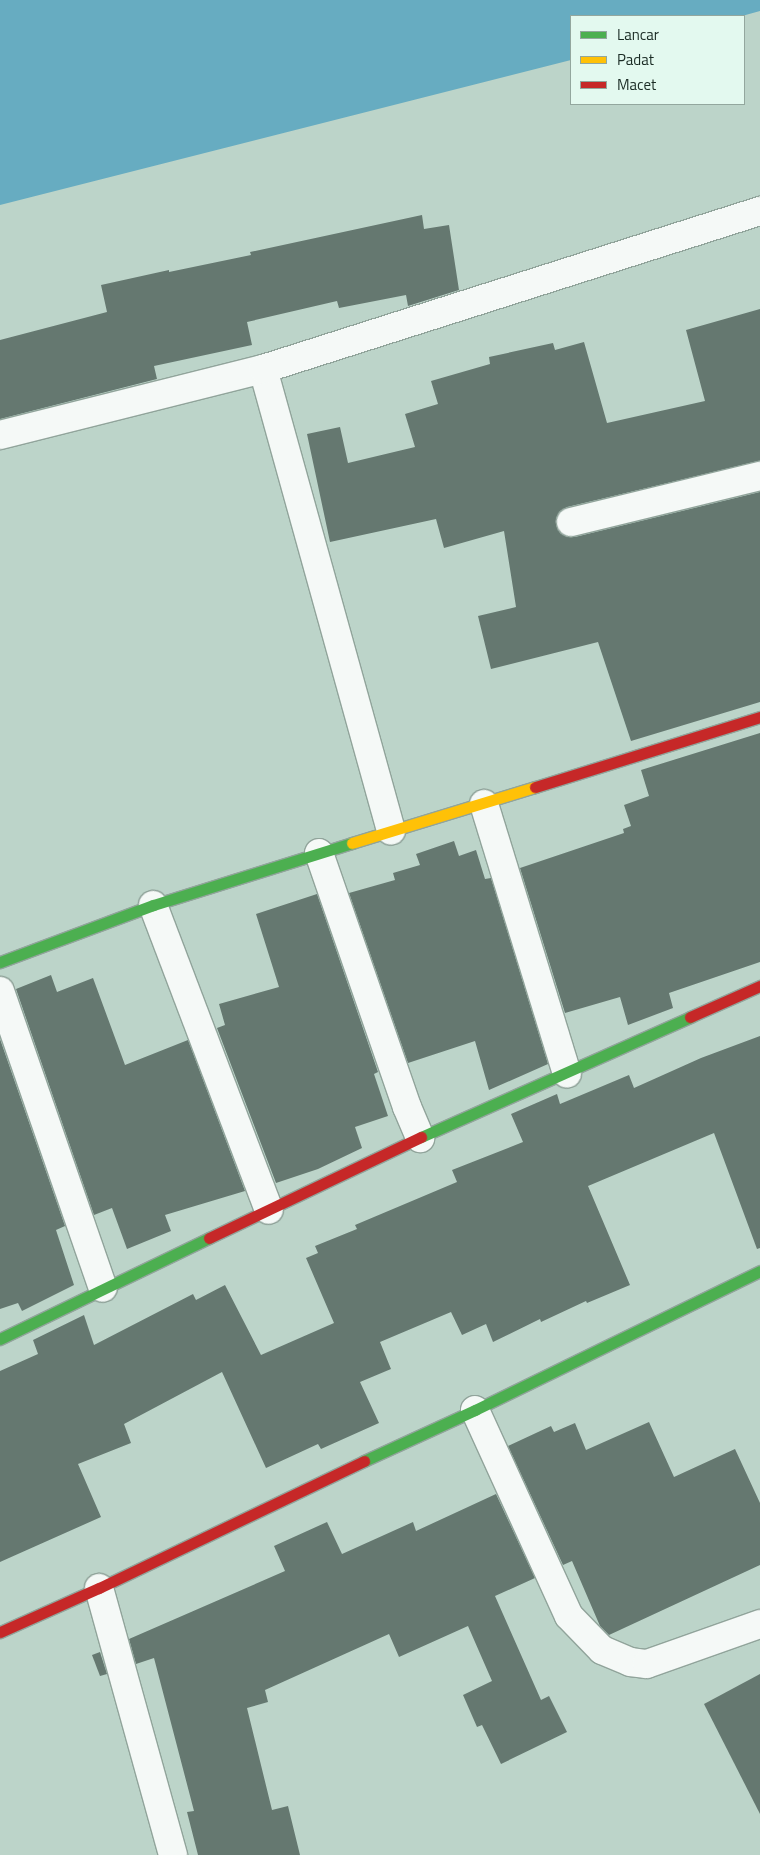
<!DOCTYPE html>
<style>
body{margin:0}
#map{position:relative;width:760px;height:1855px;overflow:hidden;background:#bcd4c9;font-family:"Titillium Web",sans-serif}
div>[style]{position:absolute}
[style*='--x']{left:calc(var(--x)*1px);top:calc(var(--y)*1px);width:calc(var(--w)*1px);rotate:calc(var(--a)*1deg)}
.water>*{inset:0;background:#67acc1}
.building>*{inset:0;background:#657870}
.roads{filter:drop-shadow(1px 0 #91a49b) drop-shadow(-1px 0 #91a49b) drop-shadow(0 1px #91a49b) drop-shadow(0 -1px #91a49b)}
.street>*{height:28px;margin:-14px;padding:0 14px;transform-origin:14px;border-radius:14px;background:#f5f9f7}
.fast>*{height:11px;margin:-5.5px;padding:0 5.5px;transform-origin:5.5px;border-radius:5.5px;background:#4caf50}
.slow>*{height:11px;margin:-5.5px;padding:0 5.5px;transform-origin:5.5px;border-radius:5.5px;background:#ffc107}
.jam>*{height:11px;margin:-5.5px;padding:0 5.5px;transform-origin:5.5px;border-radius:5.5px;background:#c62828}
span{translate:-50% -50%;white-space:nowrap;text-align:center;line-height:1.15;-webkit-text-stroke:5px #e3f9ef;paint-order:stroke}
.legend{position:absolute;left:570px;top:15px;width:175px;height:90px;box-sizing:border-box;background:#e3f9ef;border:1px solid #93a79e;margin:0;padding:6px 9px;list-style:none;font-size:15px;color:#1b2c25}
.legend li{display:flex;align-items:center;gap:10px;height:25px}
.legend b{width:25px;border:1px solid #93a79e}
</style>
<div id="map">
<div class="water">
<div style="clip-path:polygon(0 0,760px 0,760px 11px,742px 16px,571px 16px,571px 60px,0 205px)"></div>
</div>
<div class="building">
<div style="clip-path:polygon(422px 215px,424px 229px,449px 225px,459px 290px,408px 306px,406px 295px,339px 308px,337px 301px,247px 322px,252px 345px,154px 366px,157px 379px,0 419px,0 340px,107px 312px,101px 285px,169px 270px,169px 272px,251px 255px,250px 252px)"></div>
<div style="clip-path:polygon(760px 309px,760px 461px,567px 507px,560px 511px,556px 518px,556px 525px,560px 533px,567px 537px,575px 537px,760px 492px,760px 702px,631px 741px,598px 642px,491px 669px,478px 616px,516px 607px,504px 531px,444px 548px,436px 519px,330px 542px,307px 434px,340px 427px,348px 463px,415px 447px,405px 414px,438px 404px,431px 381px,490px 364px,489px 357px,553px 343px,555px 350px,584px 342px,607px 423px,705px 401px,686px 330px)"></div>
<div style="clip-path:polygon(760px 733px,760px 962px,669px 993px,673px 1008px,628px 1025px,620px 997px,565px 1013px,520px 868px,624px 833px,623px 829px,631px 826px,624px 805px,649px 796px,641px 770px)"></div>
<div style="clip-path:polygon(454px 841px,459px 856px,476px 850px,485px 879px,491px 878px,548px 1064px,489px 1090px,475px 1041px,408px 1063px,349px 893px,395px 880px,393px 873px,420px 865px,416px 854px)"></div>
<div style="clip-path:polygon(317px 894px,378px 1072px,374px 1074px,388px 1116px,355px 1127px,362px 1148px,318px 1169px,276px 1183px,217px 1028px,225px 1025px,219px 1004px,279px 987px,256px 914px)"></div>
<div style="clip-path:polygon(51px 975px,57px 992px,93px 978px,125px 1065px,188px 1040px,245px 1191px,165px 1215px,171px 1231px,127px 1249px,112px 1208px,94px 1215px,16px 989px)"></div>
<div style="clip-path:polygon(760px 1036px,760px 1248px,757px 1249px,714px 1133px,588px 1186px,630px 1285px,587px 1303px,586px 1301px,541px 1322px,540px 1319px,493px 1342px,486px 1324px,462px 1335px,451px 1312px,380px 1342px,391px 1369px,360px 1382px,379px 1423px,321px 1449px,318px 1444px,266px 1468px,222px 1372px,124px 1424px,131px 1443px,78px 1464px,101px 1517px,0 1562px,0 1371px,38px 1354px,33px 1340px,84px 1315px,94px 1345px,193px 1294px,196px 1300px,225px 1285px,261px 1355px,334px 1323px,306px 1258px,318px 1253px,315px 1246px,357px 1229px,355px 1225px,457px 1182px,452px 1170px,523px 1142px,511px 1114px,557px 1094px,560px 1104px,629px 1075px,634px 1088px,701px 1058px)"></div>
<div style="clip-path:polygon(0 1039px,65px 1226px,56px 1230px,74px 1285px,22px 1311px,18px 1303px,0 1309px)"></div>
<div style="clip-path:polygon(649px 1422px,674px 1477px,735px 1449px,760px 1503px,760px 1565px,609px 1635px,600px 1626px,572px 1561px,563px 1565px,508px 1446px,551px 1426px,554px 1432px,575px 1423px,586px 1450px)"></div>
<div style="clip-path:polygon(496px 1494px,535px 1578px,495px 1596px,541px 1700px,549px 1696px,567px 1732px,501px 1764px,482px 1725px,477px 1727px,463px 1695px,492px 1681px,468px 1626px,399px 1657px,389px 1634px,265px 1690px,268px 1702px,247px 1708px,272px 1810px,288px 1806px,300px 1855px,198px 1855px,187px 1812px,194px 1811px,154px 1658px,136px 1664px,129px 1639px,285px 1571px,274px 1546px,327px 1522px,342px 1554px,413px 1522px,416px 1531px)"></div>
<div style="clip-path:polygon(100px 1652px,107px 1674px,100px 1676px,92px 1655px)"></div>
<div style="clip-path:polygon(760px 1674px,760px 1814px,704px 1704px)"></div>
</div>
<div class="roads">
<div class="street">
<div style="--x:263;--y:369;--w:479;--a:74.5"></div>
<div style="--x:0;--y:435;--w:271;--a:-14.1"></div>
<div style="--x:263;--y:369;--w:522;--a:-17.64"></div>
<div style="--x:571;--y:522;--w:195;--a:-13.7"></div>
<div style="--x:484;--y:804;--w:282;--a:72.9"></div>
<div style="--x:319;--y:853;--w:269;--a:70.9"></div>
<div style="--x:407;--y:1107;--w:34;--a:67"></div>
<div style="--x:153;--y:905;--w:326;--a:69.2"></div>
<div style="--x:0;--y:991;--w:314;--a:70.9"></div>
<div style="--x:475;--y:1410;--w:226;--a:65.5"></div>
<div style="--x:569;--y:1616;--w:47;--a:45.9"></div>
<div style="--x:602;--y:1650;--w:30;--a:23"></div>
<div style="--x:630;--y:1662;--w:17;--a:7"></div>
<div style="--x:647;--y:1664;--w:120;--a:-19.5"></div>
<div style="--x:99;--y:1588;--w:277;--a:74.5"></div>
</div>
<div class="fast">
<div style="--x:0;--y:962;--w:163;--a:-20.4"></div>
<div style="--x:153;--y:905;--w:208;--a:-17.3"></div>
<div style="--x:421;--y:1137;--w:295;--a:-24"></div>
<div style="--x:0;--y:1339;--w:232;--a:-25.8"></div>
<div style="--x:364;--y:1461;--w:122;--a:-24.7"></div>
<div style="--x:475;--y:1410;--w:317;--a:-26"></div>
</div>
<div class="slow">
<div style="--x:352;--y:843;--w:191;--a:-17"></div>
</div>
<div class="jam">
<div style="--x:535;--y:787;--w:236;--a:-17.3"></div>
<div style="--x:690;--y:1017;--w:77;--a:-23.9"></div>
<div style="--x:209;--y:1238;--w:235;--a:-25.5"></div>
<div style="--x:0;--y:1632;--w:108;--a:-24"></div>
<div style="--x:99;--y:1588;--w:294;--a:-25.6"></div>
</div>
</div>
<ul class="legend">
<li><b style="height:6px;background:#4caf50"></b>Lancar</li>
<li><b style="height:6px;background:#ffc107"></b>Padat</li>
<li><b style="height:6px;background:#c62828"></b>Macet</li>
</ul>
</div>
